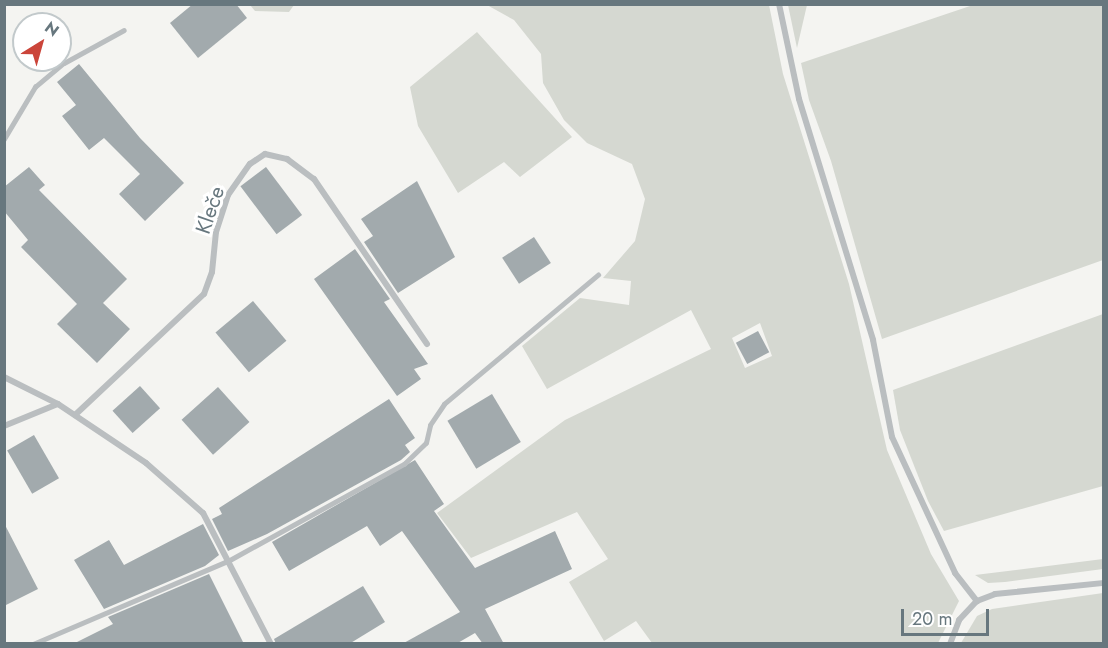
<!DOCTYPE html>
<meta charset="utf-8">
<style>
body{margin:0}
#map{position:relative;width:1108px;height:648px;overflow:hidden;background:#f4f4f1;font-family:Jost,sans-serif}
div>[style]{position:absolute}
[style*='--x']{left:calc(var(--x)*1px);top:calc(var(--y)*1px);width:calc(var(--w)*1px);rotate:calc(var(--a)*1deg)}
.green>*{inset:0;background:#d5d8d1}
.building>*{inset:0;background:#a2aaad;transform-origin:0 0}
.lane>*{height:4.5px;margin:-2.25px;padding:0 2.25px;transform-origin:2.25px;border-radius:2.25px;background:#babec0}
.street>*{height:6px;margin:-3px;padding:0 3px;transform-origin:3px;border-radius:3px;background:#babec0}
span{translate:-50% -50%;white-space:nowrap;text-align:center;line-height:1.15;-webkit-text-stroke:6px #fff;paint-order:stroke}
.street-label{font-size:21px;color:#67777e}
.frame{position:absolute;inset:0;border:6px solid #67777e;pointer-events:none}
.north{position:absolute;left:12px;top:12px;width:60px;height:60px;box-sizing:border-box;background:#fff;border:2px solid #c2c9cb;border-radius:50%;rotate:37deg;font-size:16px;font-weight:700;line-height:24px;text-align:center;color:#67777e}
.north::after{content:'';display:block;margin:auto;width:21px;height:27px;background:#cb453a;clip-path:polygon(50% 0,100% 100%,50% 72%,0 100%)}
.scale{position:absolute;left:901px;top:609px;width:88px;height:27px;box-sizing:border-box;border:3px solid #67777e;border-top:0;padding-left:8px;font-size:18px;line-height:21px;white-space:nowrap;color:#67777e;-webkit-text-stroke:4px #fff;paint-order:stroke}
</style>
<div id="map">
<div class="green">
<div style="clip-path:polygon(250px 5px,294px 5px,289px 12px,255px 11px)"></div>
<div style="clip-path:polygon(evenodd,487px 5px,769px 5px,783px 74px,849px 284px,887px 450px,931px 554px,959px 601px,938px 643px,652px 643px,636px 621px,604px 641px,569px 582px,608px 559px,577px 512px,471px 558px,437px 513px,565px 420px,711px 349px,691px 310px,547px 389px,522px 346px,580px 298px,629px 305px,631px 281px,603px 278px,635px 241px,645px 199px,632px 164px,587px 143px,564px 120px,543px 83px,541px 54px,514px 20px,487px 5px,760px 323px,772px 356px,745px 368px,732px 338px,760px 323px)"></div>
<div style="clip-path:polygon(788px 5px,807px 5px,797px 48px)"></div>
<div style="clip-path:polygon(973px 5px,1103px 5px,1103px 260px,882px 339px,831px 161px,809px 100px,801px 63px)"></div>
<div style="clip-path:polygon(477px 32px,572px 137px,520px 177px,504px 162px,458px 193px,418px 126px,410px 87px)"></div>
<div style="clip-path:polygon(1103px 314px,1103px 486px,944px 531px,928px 501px,900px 430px,893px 390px)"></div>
<div style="clip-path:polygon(1103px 559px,1103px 569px,1005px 582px,988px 583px,975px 575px)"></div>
<div style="clip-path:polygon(1103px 593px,1103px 643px,961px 643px,977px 616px,992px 609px)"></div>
</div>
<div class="building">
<div style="clip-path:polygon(193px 4px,236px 4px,247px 18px,198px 58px,170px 23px)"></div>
<div style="clip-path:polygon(79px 64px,140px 138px,184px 183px,145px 221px,119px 194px,140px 174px,104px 138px,89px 150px,62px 116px,76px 105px,57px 82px)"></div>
<div style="clip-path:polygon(29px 167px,45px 185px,39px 190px,127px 279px,103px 303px,130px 329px,97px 363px,57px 324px,77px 304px,21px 247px,28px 240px,4px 211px,4px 187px)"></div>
<div style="left:266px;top:167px;width:60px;height:32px;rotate:53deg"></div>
<div style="clip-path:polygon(417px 181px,455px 257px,398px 293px,364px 242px,373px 236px,361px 219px)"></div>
<div style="left:534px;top:237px;width:31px;height:38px;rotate:57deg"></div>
<div style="clip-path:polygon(355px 249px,390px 299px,384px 302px,428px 364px,414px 369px,421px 379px,397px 396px,314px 279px)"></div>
<div style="left:253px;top:301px;width:52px;height:49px;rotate:50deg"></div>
<div style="left:758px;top:331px;width:24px;height:25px;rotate:62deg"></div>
<div style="left:140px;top:386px;width:30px;height:37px;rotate:48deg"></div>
<div style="left:218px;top:387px;width:47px;height:49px;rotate:48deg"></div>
<div style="left:492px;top:394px;width:56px;height:52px;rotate:59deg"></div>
<div style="clip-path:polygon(389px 399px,415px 438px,405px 445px,410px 452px,401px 460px,267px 534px,228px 551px,212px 519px,222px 514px,219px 508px)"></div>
<div style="left:34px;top:435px;width:50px;height:31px;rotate:60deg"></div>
<div style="clip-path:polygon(415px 460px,444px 504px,434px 511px,475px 568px,555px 531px,572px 569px,485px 609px,504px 644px,483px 644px,475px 633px,456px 644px,402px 644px,460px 612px,402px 531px,380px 546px,367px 526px,289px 571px,272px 542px)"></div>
<div style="clip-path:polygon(4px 523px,38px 589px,4px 606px)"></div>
<div style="clip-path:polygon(203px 524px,219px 555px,205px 566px,104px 609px,74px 560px,109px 540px,124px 565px)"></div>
<div style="clip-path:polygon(209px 574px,244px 644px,73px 644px,113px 624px,108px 617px)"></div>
<div style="clip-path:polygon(363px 586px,385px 622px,349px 644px,276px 644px,274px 639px)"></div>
</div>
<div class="lane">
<div style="--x:4;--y:139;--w:61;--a:-59.2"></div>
<div style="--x:35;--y:87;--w:38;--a:-40"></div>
<div style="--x:64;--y:63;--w:68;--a:-28.8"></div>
<div style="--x:33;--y:644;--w:212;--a:-23.1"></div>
<div style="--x:228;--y:561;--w:201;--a:-28.9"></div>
<div style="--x:404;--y:464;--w:30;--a:-44"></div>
<div style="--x:426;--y:443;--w:18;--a:-77"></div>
<div style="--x:430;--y:425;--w:25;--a:-56"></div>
<div style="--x:444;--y:404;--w:201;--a:-40"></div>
</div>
<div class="street">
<div style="--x:779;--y:4;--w:97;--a:78.1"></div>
<div style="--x:799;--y:99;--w:252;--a:72.9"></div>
<div style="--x:873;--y:340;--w:99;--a:78.9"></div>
<div style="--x:892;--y:437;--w:150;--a:65.1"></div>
<div style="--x:955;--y:573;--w:36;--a:52"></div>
<div style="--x:4;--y:377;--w:60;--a:26.6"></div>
<div style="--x:58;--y:404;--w:106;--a:33.8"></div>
<div style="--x:146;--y:463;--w:76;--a:41.3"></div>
<div style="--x:203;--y:513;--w:148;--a:62.6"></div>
<div style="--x:75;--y:415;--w:177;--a:-43.2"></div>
<div style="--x:204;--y:294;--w:23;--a:-70"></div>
<div style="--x:212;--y:272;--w:40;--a:-84.3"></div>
<div style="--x:216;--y:232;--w:39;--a:-72"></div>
<div style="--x:228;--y:195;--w:38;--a:-55"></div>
<div style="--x:250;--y:164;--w:18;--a:-34"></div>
<div style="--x:265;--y:154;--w:23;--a:13"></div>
<div style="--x:287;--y:159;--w:34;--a:37"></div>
<div style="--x:314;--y:179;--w:200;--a:55.6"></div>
<div style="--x:4;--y:426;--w:58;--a:-22.2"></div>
<div style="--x:950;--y:644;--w:26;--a:-69"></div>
<div style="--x:959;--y:620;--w:26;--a:-47"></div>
<div style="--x:977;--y:601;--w:19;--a:-21"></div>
<div style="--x:995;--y:594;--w:110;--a:-5.8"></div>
</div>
<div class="street-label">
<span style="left:210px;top:210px;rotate:-71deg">Kleče</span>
</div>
<div class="frame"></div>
<div class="north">N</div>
<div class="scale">20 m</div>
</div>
